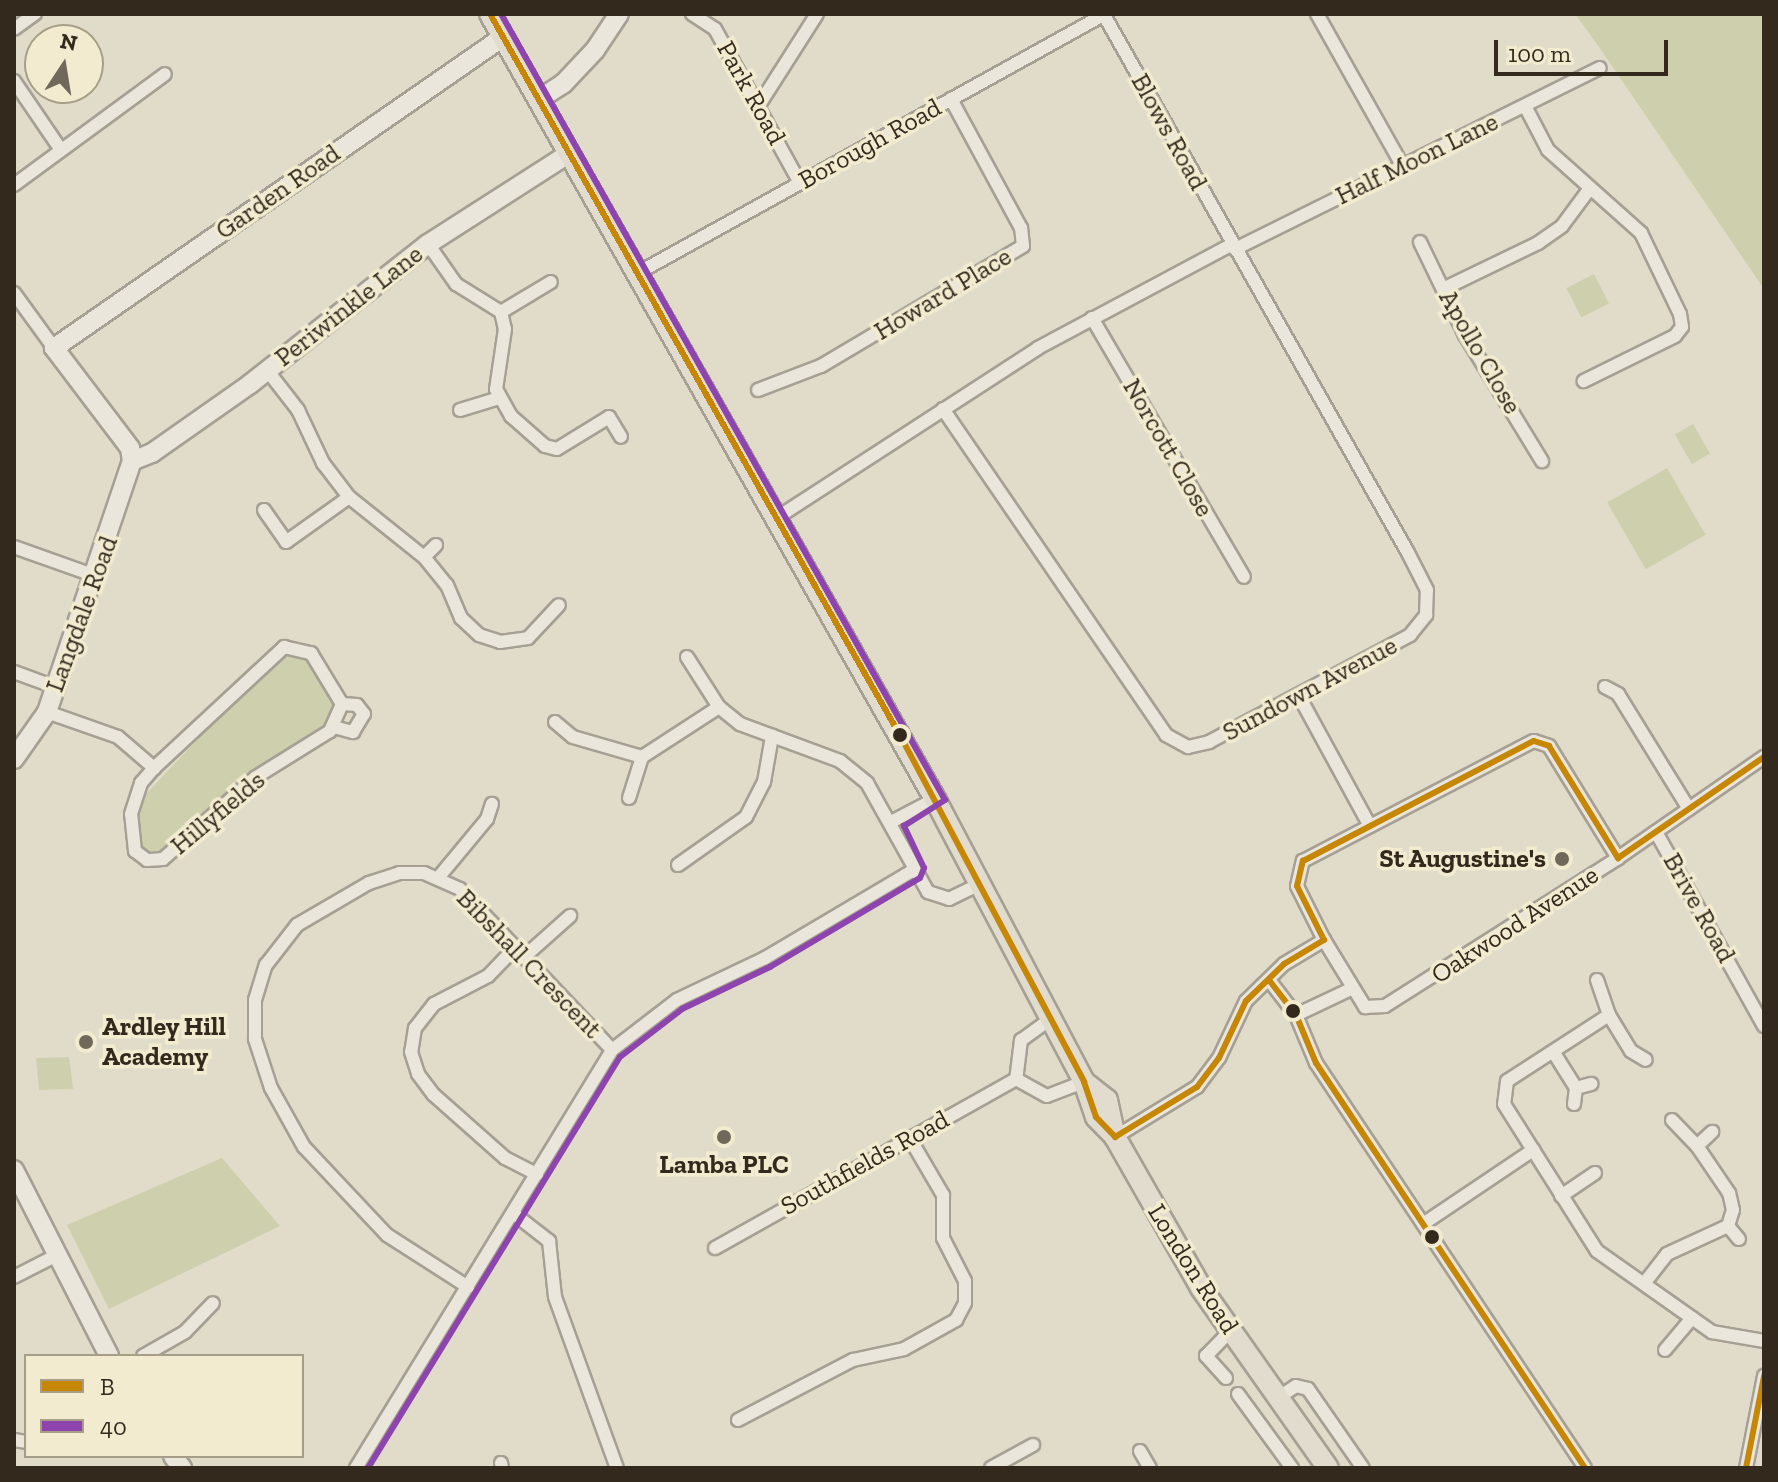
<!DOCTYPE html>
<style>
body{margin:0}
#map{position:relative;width:1778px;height:1482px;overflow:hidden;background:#e1dcca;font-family:"Zilla Slab",serif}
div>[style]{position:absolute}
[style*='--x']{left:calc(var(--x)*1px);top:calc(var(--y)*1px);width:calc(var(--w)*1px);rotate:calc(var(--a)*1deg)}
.green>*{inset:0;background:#ced0ad;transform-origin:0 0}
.roads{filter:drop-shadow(2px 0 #a6a094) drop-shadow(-2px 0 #a6a094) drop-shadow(0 2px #a6a094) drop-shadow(0 -2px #a6a094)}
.street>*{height:12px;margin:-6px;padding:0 6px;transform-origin:6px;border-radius:6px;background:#eae6dc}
.secondary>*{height:18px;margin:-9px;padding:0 9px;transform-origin:9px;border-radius:9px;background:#eae6dc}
.primary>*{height:20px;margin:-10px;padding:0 10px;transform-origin:10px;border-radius:10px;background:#e1dccd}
.bus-1>*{height:6px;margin:-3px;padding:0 3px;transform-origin:3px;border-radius:3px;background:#c68707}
.bus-2>*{height:6px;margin:-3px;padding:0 3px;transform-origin:3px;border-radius:3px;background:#8e44ad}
.dots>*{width:22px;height:22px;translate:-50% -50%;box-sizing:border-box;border:4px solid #f2ebd0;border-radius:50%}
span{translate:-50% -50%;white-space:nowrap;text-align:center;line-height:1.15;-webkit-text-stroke:7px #f2ebd0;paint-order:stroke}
.street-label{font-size:26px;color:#332a1d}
.poi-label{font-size:26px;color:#332a1d;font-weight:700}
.right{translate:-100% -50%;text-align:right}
.left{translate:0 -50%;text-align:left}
.frame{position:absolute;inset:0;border:16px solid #332a1d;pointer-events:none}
.legend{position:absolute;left:24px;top:1354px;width:280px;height:104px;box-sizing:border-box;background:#f2ebd0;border:2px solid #a69e88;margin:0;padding:10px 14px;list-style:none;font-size:24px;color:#332a1d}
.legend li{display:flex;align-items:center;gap:16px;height:40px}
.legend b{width:40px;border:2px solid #a69e88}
.north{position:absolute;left:24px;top:24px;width:80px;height:80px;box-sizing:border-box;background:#f2ebd0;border:2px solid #a69e88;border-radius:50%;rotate:12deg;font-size:22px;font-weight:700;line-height:32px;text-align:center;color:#332a1d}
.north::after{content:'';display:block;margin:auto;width:28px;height:36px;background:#70685a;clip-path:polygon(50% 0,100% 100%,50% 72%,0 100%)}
.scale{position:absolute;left:1494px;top:40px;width:174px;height:36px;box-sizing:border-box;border:4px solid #332a1d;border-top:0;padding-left:10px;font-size:24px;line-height:28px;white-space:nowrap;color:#332a1d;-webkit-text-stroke:6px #f2ebd0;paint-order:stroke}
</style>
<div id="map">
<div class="green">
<div style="clip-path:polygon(1575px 14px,1764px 14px,1764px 289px,1599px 47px)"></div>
<div style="left:1594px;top:274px;width:33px;height:31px;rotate:63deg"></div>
<div style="left:1693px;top:424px;width:34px;height:21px;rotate:60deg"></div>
<div style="left:1667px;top:468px;width:77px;height:69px;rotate:60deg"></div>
<div style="clip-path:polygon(297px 652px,307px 656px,335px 708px,327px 727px,253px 771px,170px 848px,150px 853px,139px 844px,136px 827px,146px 794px,268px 665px)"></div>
<div style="clip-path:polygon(69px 1057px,73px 1089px,39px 1090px,36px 1058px)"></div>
<div style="clip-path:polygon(222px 1158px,280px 1226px,109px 1309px,67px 1225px)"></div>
</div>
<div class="roads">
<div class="street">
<div style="--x:692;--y:14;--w:27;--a:33"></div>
<div style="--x:715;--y:29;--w:176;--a:61.1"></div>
<div style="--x:1317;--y:14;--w:173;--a:60.6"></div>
<div style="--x:14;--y:29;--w:26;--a:-36"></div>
<div style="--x:14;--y:81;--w:83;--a:55.7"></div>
<div style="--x:759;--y:105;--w:108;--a:-57.5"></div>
<div style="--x:1525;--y:106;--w:50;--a:62.4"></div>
<div style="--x:1548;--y:150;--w:125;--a:41.7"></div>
<div style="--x:1641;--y:233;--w:90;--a:64.3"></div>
<div style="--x:1680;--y:314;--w:13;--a:81"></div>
<div style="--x:1682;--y:327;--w:11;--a:128"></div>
<div style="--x:1675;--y:336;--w:102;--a:153.7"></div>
<div style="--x:14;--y:185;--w:187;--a:-36.3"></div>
<div style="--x:1420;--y:242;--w:103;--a:64.2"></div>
<div style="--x:1465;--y:335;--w:148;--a:58.6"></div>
<div style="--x:428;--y:244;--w:49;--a:55"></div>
<div style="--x:456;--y:284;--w:53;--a:31.9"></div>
<div style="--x:501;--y:312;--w:17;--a:77"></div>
<div style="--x:505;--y:329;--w:61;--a:98.5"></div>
<div style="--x:496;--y:389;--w:31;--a:61"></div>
<div style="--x:511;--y:416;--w:45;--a:41.4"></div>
<div style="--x:545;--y:446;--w:12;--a:14"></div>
<div style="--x:557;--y:449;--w:61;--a:-31.6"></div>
<div style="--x:609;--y:417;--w:23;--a:59"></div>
<div style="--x:1235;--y:249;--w:407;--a:-26.4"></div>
<div style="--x:636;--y:274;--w:536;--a:-29"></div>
<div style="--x:1443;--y:289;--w:106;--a:-25.8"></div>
<div style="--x:1538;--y:243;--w:29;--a:-35"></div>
<div style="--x:1562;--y:226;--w:44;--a:-53.4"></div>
<div style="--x:14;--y:293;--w:68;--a:54"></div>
<div style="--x:501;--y:312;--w:58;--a:-31"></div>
<div style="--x:1092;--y:318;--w:300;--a:59.6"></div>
<div style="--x:267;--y:370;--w:51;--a:52.2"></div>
<div style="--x:298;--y:410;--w:59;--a:64.7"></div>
<div style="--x:323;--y:463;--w:43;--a:52.6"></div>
<div style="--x:349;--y:497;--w:96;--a:38.7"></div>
<div style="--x:424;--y:557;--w:36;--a:51"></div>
<div style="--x:447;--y:585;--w:36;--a:67"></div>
<div style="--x:461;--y:618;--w:25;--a:43"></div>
<div style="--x:479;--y:635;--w:22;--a:18"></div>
<div style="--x:500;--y:642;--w:28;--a:-8"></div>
<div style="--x:528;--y:638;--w:45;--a:-46.8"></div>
<div style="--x:758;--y:390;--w:67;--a:-20.9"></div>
<div style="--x:821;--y:366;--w:235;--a:-30.7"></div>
<div style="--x:1023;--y:246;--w:18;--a:-96"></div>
<div style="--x:1021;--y:228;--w:147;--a:-118.5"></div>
<div style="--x:943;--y:409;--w:395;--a:55.6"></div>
<div style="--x:1166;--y:735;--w:25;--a:29"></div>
<div style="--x:1188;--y:747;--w:22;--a:-13"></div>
<div style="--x:1209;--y:742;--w:228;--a:-28"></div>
<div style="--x:1410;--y:635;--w:26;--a:-51"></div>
<div style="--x:1426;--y:615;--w:25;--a:-88"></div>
<div style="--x:1427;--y:590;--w:44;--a:-117.1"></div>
<div style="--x:1407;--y:551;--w:616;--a:-119.48"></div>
<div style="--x:460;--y:410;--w:41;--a:-17.1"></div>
<div style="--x:264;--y:510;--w:39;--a:55"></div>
<div style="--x:286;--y:542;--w:77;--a:-35.5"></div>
<div style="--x:775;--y:519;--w:314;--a:-33"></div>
<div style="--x:1038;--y:348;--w:221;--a:-28.1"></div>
<div style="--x:14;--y:547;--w:87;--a:19.5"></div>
<div style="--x:424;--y:557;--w:17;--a:-45"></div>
<div style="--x:687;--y:657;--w:59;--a:57.4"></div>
<div style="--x:719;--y:707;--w:27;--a:39"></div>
<div style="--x:740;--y:724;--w:107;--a:20.3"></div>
<div style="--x:840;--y:761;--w:35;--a:39"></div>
<div style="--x:867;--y:783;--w:125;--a:60.8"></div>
<div style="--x:928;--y:892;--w:22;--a:18"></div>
<div style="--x:949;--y:899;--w:30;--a:-26"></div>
<div style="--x:14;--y:672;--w:44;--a:20.1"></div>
<div style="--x:1605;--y:687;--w:15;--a:28"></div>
<div style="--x:1618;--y:694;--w:135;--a:58.3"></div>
<div style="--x:1299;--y:696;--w:148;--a:61.4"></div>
<div style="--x:47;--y:712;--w:75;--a:19.4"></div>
<div style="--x:118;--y:737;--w:48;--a:40.7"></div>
<div style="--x:154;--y:768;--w:178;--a:-42.9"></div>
<div style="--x:284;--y:647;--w:28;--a:13"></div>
<div style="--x:311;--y:653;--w:60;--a:58.7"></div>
<div style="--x:342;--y:704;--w:30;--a:114"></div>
<div style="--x:330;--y:731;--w:87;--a:148.1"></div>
<div style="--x:256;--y:777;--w:124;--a:138.6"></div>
<div style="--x:163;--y:859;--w:16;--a:176"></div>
<div style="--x:147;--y:860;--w:15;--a:-143"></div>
<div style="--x:135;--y:851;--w:37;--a:-96"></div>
<div style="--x:131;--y:814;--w:33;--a:-72"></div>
<div style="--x:141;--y:783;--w:20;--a:-49"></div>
<div style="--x:555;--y:722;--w:23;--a:40"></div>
<div style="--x:573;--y:737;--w:72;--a:16.2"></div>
<div style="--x:642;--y:757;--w:92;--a:-33"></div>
<div style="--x:334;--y:727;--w:20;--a:15"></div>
<div style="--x:353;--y:732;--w:21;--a:-59"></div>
<div style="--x:364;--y:714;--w:11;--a:-128"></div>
<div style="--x:357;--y:705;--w:15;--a:-176"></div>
<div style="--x:629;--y:798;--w:43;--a:-72.4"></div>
<div style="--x:891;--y:822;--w:50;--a:-27.6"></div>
<div style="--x:1656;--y:832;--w:222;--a:60.9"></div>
<div style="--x:678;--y:865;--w:83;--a:-35.2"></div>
<div style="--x:746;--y:817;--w:39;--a:-63"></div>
<div style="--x:764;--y:782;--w:47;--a:-80.1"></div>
<div style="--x:438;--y:878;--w:77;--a:-50.3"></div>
<div style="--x:487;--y:819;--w:16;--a:-72"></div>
<div style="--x:1324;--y:940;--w:79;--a:58.5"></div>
<div style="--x:1365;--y:1007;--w:20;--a:-3"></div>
<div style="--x:1385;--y:1006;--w:276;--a:-32.4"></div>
<div style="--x:1618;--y:858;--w:178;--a:-34.7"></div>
<div style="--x:515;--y:948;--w:39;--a:134"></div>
<div style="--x:488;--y:976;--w:61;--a:152.6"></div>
<div style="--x:434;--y:1004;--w:31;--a:128"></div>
<div style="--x:415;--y:1028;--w:24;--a:99"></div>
<div style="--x:411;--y:1052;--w:23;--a:72"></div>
<div style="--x:418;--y:1074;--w:26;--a:53"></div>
<div style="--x:434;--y:1095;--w:95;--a:41.6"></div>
<div style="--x:505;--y:1158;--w:36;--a:27"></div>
<div style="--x:524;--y:957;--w:62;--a:-41.7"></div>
<div style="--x:1269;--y:980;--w:44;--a:52.4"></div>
<div style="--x:1296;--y:1015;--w:52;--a:67.4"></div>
<div style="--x:1316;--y:1063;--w:486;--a:56.4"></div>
<div style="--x:1597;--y:980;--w:37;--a:71"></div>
<div style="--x:1609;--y:1015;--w:42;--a:58.6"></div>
<div style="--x:1631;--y:1051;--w:17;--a:31"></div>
<div style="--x:1296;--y:1015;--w:61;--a:-25.3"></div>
<div style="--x:1609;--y:1015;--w:121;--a:147.1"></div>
<div style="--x:1507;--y:1081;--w:23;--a:97"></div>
<div style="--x:1504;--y:1104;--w:174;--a:57.7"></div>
<div style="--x:1597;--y:1251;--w:141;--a:35.2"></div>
<div style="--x:1712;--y:1332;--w:53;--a:9.8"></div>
<div style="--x:1049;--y:1020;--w:34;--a:144"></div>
<div style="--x:1021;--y:1040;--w:39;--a:97"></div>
<div style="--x:1016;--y:1079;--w:35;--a:29"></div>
<div style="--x:1047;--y:1096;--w:40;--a:-21"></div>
<div style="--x:1554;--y:1053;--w:41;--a:57.8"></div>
<div style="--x:1574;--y:1104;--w:16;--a:-83"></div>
<div style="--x:1576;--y:1088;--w:16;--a:-15"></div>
<div style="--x:1115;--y:1137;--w:96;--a:-31.4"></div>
<div style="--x:1197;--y:1087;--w:36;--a:-53"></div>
<div style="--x:1219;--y:1058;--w:63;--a:-64.7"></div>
<div style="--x:1246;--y:1001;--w:53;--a:-44.2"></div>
<div style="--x:1284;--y:964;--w:47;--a:-31"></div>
<div style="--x:1324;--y:940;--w:60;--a:-116.6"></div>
<div style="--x:1297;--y:886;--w:26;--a:-77"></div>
<div style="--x:1303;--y:861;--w:260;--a:-27.5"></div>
<div style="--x:1534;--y:741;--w:16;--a:18"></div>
<div style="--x:1549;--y:746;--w:132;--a:58.4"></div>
<div style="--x:1697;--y:1146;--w:21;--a:-43"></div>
<div style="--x:1561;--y:1196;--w:41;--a:-34.1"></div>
<div style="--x:513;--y:1213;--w:46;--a:37.9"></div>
<div style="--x:549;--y:1241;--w:56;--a:83.9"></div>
<div style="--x:555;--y:1297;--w:182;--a:70.1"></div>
<div style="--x:1423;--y:1224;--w:133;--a:-33.9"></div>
<div style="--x:1728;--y:1226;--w:17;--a:50"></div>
<div style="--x:715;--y:1248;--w:345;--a:-29.3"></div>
<div style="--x:14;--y:1277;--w:48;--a:-27.1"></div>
<div style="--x:1646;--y:1281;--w:34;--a:-52"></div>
<div style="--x:1667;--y:1254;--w:67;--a:-24.7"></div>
<div style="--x:1728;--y:1226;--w:17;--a:-73"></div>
<div style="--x:1733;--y:1210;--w:17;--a:-103"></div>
<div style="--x:1729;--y:1193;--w:57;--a:-124.2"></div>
<div style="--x:1697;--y:1146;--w:36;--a:-134"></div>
<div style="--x:468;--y:1287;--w:96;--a:-147.3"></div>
<div style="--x:387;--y:1235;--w:121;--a:-133.3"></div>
<div style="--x:304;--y:1147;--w:68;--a:-119.2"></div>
<div style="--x:271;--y:1088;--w:52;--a:-108.1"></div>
<div style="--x:255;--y:1039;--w:39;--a:-90"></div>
<div style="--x:255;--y:1000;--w:37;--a:-73"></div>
<div style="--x:266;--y:965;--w:51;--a:-52.2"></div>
<div style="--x:297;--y:925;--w:83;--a:-30.3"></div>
<div style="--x:369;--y:883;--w:32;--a:-18"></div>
<div style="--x:399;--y:873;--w:25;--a:0"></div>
<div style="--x:424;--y:873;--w:39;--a:24"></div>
<div style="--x:460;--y:889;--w:221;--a:46.6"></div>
<div style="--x:1665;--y:1350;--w:42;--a:-49.8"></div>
<div style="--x:143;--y:1356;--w:48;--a:-29.7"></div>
<div style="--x:185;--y:1332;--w:40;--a:-46"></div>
<div style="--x:1226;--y:1378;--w:30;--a:-132"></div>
<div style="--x:1206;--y:1356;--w:35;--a:-46"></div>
<div style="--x:1238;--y:1394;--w:92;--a:53.9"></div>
<div style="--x:1279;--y:1397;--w:20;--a:-33"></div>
<div style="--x:1296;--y:1386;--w:12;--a:14"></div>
<div style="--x:1308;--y:1389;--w:96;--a:55.2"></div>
<div style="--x:738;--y:1420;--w:130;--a:-27.6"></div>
<div style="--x:853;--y:1360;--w:52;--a:-12.2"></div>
<div style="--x:904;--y:1349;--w:60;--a:-29.1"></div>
<div style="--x:956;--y:1320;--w:19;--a:-62"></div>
<div style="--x:965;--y:1303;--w:22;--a:-90"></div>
<div style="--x:965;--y:1281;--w:48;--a:-117.1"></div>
<div style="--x:943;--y:1238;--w:43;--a:-90"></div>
<div style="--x:943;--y:1195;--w:67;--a:-120.4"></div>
<div style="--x:14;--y:1440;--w:12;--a:9"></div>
<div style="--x:1140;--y:1451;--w:20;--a:60"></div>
<div style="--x:501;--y:1463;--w:5;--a:79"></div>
<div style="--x:356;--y:1468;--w:490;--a:-58.5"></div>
<div style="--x:612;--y:1050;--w:82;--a:-37.6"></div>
<div style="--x:677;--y:1000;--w:98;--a:-25.5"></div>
<div style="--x:765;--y:958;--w:173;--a:-30.6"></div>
<div style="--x:991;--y:1468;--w:48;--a:-28.7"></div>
<div style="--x:1746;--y:1468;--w:94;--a:-78.9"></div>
</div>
<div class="secondary">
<div style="--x:538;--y:100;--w:30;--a:-33"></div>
<div style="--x:563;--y:84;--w:47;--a:-46.7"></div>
<div style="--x:595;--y:50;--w:43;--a:-56.3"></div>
<div style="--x:132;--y:461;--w:22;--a:-22"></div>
<div style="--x:152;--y:453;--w:120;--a:-35.1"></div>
<div style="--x:250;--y:384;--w:226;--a:-38.2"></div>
<div style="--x:428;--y:244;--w:166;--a:-32.7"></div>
<div style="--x:14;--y:759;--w:57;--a:-54.9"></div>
<div style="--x:47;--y:712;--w:265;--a:-71.3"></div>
<div style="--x:132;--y:461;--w:13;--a:-99"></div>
<div style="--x:130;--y:448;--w:126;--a:-127.2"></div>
<div style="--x:54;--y:348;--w:546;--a:-34.71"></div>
<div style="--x:14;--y:1170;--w:209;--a:62.9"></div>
<div style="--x:173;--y:1456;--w:15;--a:53"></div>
</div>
<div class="primary">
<div style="--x:490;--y:14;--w:902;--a:60.45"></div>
<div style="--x:935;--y:799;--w:320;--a:62.2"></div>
<div style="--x:1084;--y:1082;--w:37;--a:71"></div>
<div style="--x:1096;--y:1117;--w:28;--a:46"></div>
<div style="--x:1115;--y:1137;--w:174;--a:60.3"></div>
<div style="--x:1201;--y:1288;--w:220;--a:54.8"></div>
<div style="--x:1084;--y:1082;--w:29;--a:38"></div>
<div style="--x:1107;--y:1100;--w:38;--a:78"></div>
</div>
</div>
<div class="bus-1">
<div style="--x:490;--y:14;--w:834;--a:60.39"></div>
<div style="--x:902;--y:739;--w:388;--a:62"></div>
<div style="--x:1084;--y:1082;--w:37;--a:71"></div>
<div style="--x:1096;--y:1117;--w:28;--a:46"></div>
<div style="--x:1269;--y:980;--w:44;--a:52.4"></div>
<div style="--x:1296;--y:1015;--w:52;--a:67.4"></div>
<div style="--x:1316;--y:1063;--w:486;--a:56.4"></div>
<div style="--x:1115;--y:1137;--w:96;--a:-31.4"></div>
<div style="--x:1197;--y:1087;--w:36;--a:-53"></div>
<div style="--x:1219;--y:1058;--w:63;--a:-64.7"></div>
<div style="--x:1246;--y:1001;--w:53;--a:-44.2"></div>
<div style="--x:1284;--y:964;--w:47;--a:-31"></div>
<div style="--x:1324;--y:940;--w:60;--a:-116.6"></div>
<div style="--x:1297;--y:886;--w:26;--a:-77"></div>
<div style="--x:1303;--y:861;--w:260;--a:-27.5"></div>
<div style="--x:1534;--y:741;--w:16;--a:18"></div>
<div style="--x:1549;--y:746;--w:132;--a:58.4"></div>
<div style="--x:1618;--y:858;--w:178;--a:-34.7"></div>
<div style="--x:1746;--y:1468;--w:94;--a:-78.9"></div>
</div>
<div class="bus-2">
<div style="--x:368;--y:1468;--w:482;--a:-58.5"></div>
<div style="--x:620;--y:1057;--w:78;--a:-37.7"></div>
<div style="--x:682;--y:1009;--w:98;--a:-25.5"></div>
<div style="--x:770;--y:967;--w:174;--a:-30.7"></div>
<div style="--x:920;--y:878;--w:11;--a:-68"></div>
<div style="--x:924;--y:868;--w:47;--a:-115.5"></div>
<div style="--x:904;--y:826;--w:49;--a:-32.4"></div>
<div style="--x:945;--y:800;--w:903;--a:-119.46"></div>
</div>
<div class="dots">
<div style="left:900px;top:735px;background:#332a1d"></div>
<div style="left:1562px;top:859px;background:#70685a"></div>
<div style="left:1293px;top:1011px;background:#332a1d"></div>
<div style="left:86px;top:1042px;background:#70685a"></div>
<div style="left:724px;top:1137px;background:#70685a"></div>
<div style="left:1432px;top:1237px;background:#332a1d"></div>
</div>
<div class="street-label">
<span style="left:751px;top:93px;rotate:61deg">Park Road</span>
<span style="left:1169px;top:132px;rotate:61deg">Blows Road</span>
<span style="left:870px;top:144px;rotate:-29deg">Borough Road</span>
<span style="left:1417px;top:159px;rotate:-26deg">Half Moon Lane</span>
<span style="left:278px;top:192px;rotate:-35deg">Garden Road</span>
<span style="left:943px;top:294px;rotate:-31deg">Howard Place</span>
<span style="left:349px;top:306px;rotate:-38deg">Periwinkle Lane</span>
<span style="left:1480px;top:352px;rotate:60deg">Apollo Close</span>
<span style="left:1168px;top:448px;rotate:60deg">Norcott Close</span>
<span style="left:82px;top:614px;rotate:-70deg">Langdale Road</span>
<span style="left:1310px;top:689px;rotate:-28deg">Sundown Avenue</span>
<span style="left:218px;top:813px;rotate:-40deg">Hillyfields</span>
<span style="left:1699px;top:908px;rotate:61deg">Brive Road</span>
<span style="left:1515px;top:925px;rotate:-33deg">Oakwood Avenue</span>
<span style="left:529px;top:964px;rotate:46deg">Bibshall Crescent</span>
<span style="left:865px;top:1163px;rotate:-29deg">Southfields Road</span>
<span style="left:1193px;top:1269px;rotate:58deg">London Road</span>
</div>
<div class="poi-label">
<span class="right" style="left:1546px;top:859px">St Augustine's</span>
<span class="left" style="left:102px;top:1042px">Ardley Hill<br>Academy</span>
<span style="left:724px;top:1165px">Lamba PLC</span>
</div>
<div class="frame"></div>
<ul class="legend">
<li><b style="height:10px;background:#c68707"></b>B</li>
<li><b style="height:10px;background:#8e44ad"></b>40</li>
</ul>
<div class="north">N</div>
<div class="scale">100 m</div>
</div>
